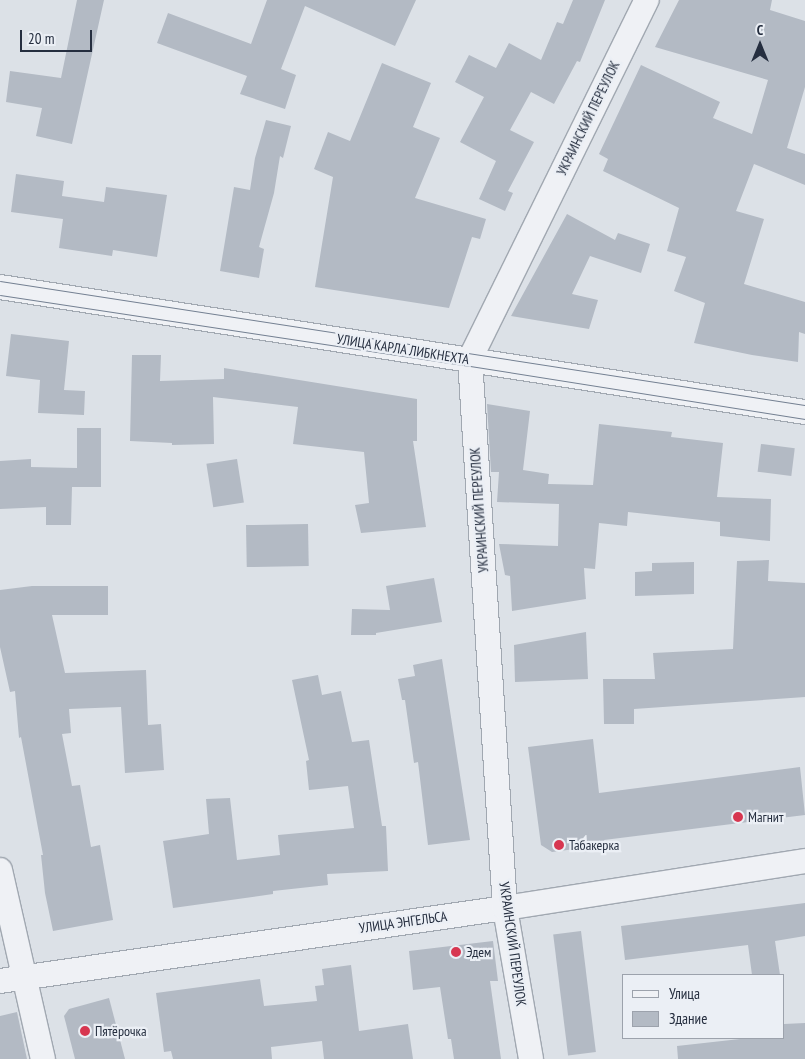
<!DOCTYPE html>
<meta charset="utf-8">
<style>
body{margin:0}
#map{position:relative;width:805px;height:1059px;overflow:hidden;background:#dce1e7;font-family:"PT Sans Narrow",sans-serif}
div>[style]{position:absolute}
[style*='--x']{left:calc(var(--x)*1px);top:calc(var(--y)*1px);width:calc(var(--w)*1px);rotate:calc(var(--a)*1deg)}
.building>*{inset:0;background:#b3bac4;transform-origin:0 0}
.roads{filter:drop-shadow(1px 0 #a1a8b1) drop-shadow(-1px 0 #a1a8b1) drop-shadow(0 1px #a1a8b1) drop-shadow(0 -1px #a1a8b1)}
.minor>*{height:24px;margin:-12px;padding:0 12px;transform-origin:12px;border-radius:12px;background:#eff1f5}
.tram>*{height:1px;margin:-0.5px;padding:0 0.5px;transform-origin:0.5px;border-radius:0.5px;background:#748092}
.dots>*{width:14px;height:14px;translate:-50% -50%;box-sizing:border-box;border:2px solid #ebeff5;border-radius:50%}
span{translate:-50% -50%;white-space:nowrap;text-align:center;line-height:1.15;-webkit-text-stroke:4.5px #ebeff5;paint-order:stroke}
.street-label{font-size:14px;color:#252e3f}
.poi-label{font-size:14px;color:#252e3f}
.left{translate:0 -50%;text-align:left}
.legend{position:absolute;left:622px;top:974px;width:162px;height:65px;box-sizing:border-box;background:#ebeff5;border:1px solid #9ca2ac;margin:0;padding:6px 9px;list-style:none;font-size:15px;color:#252e3f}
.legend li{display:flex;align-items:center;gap:10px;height:25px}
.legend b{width:25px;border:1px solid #9ca2ac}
.north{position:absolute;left:735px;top:20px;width:50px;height:50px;-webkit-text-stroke:4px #ebeff5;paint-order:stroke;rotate:0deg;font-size:14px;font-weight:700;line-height:20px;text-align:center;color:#252e3f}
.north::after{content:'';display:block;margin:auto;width:18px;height:22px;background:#252e3f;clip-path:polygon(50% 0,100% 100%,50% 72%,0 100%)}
.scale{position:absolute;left:20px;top:30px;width:72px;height:22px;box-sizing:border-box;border:2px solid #252e3f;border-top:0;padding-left:6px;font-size:15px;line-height:18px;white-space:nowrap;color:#252e3f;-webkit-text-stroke:4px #ebeff5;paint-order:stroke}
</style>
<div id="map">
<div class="building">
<div style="clip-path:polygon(77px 0,104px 0,72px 144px,36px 136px,42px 108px,6px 102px,10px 71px,61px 78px)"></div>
<div style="clip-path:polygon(267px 0,416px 0,395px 46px,305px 6px,281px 69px,296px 75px,285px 109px,240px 94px,247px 76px,157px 43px,168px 13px,251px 44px)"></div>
<div style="clip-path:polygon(573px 0,605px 0,580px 62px,577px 61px,554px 104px,531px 92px,510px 130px,534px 142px,508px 191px,513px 193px,505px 211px,479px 199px,496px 161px,460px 142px,484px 97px,455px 82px,469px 55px,496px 68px,509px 43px,541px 60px,557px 22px,563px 24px)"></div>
<div style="clip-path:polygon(679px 0,772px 0,770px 10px,805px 21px,805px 87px,787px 148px,805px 154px,805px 185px,754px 164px,736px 211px,764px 219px,744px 284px,805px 302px,805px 334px,799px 332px,798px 362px,752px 355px,694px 343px,705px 303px,674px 291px,686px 257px,667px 251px,679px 208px,603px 171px,608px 159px,599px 154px,641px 65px,720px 102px,713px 118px,752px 134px,768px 80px,655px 47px)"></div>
<div style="clip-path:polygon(382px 63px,431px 83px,413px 127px,440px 138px,415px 198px,486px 219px,480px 239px,472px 237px,449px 308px,315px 287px,333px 177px,314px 169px,328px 132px,350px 141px)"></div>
<div style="clip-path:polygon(266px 120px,291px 126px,283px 158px,280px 156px,274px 193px,259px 247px,264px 249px,259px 278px,220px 271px,234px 187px,250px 190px,255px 158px)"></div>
<div style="clip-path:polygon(16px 174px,64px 181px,62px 196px,104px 202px,106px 187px,167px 195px,157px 257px,113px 250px,112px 256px,59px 248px,63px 219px,11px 212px)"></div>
<div style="clip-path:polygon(567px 214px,615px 240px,618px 233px,650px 244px,641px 273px,590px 256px,572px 294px,598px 300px,589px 329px,511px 316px)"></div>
<div style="clip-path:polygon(11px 334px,69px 341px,64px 390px,85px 391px,84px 415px,38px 413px,40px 380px,6px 376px)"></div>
<div style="clip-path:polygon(132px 355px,161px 355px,160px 381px,224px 379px,224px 368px,417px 399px,417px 441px,413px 441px,426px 527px,361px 533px,355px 505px,369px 503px,364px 452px,293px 444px,298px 407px,213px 397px,214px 444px,172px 445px,172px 443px,130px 441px)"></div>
<div style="clip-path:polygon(487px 404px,530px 411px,523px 470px,549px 474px,548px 484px,593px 485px,599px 424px,672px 432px,671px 437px,723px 443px,717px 497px,771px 499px,770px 541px,720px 536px,720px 522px,628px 512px,627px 526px,599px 523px,595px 569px,584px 568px,586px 599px,512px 611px,510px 576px,505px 575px,499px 544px,558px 546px,559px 504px,497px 502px,499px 472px,491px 472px)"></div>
<div style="clip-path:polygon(77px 428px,101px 428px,101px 487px,72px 487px,71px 525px,46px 525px,46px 507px,0 509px,0 461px,31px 459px,31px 467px,77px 468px)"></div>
<div style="left:761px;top:444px;width:34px;height:28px;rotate:7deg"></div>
<div style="left:237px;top:459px;width:44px;height:31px;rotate:81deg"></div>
<div style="left:308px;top:524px;width:42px;height:62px;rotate:89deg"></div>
<div style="clip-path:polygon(769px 560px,768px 581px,805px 583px,805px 697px,634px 709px,634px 724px,604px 724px,603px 679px,655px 679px,653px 653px,733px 649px,737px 561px)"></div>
<div style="clip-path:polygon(694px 562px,694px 594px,635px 596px,635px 572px,652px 571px,652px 563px)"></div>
<div style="clip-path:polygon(434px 578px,442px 622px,376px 633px,376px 635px,351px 635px,352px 609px,390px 610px,386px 586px)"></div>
<div style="clip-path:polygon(32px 586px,108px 586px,108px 615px,52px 615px,65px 673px,146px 670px,148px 725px,161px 724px,164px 770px,125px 773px,121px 707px,69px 709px,71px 733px,62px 734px,72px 786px,80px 785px,91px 847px,100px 845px,113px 920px,53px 931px,45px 893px,41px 855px,43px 855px,21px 737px,19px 738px,15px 691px,10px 692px,0 647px,0 590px)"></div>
<div style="clip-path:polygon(586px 632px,588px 679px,515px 682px,514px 645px)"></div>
<div style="clip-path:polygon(442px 659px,470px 840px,428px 845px,418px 762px,414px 763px,405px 700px,402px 700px,398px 679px,415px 676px,413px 665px)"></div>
<div style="clip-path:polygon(318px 675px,322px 695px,341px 691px,352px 742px,369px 740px,382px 826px,386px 826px,388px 871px,327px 874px,328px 885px,273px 891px,273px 894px,173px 908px,163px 841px,209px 834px,206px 799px,230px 798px,237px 860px,280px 855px,278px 835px,354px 828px,348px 786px,309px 790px,306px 761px,309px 760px,292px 680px)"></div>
<div style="clip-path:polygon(593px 739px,599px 793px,800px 767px,805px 815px,604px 840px,605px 845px,552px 852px,541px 845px,528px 747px)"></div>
<div style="clip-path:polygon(805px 903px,805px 936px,775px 941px,780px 975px,752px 975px,748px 945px,625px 960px,621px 926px)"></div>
<div style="left:581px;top:931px;width:122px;height:28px;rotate:83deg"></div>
<div style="clip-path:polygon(493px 941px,498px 981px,490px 981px,501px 1059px,454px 1059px,451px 1039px,448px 1039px,440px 987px,413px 990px,409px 951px)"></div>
<div style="clip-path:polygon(351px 965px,359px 1031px,408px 1024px,413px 1059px,324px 1059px,322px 1041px,271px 1047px,272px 1059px,173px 1059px,171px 1051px,164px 1052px,156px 993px,260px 979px,264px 1006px,317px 1001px,315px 986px,324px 985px,322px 969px)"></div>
<div style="clip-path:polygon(109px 998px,125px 1059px,75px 1059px,64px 1016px,69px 1009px)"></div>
<div style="clip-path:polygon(17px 1012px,27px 1059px,0 1059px,0 1016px)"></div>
<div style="clip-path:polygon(805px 1023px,805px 1059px,678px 1059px,677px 1046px,749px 1038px,784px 1038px,784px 1024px)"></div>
</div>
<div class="roads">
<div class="minor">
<div style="--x:0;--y:287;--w:815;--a:8.83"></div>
<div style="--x:0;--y:870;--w:194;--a:77.2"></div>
<div style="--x:0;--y:981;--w:510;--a:-8.23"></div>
<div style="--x:505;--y:908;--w:304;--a:-8.9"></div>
<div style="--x:531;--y:1059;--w:153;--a:-99.8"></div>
<div style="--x:505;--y:908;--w:550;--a:-93.65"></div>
<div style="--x:470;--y:359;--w:400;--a:-63.8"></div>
</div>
</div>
<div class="tram">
<div style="--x:0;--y:281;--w:814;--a:8.76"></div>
<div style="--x:0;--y:295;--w:475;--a:8.6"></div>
<div style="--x:470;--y:366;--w:339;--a:9"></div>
</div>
<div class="dots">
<div style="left:738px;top:817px;background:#d73650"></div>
<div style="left:559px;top:845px;background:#d73650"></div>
<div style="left:456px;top:952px;background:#d73650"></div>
<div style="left:85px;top:1031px;background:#d73650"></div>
</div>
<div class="street-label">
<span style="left:588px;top:118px;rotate:-64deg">УКРАИНСКИЙ ПЕРЕУЛОК</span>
<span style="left:403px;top:349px;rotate:9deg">УЛИЦА КАРЛА ЛИБКНЕХТА</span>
<span style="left:479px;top:510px;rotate:-94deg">УКРАИНСКИЙ ПЕРЕУЛОК</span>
<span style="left:403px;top:922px;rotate:-8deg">УЛИЦА ЭНГЕЛЬСА</span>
<span style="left:513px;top:944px;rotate:82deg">УКРАИНСКИЙ ПЕРЕУЛОК</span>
</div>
<div class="poi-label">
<span class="left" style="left:748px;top:817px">Магнит</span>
<span class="left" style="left:569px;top:845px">Табакерка</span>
<span class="left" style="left:466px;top:952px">Эдем</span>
<span class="left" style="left:95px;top:1031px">Пятёрочка</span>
</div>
<ul class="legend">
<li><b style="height:6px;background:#eff1f5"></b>Улица</li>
<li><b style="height:14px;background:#b3bac4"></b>Здание</li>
</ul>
<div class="north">С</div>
<div class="scale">20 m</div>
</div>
